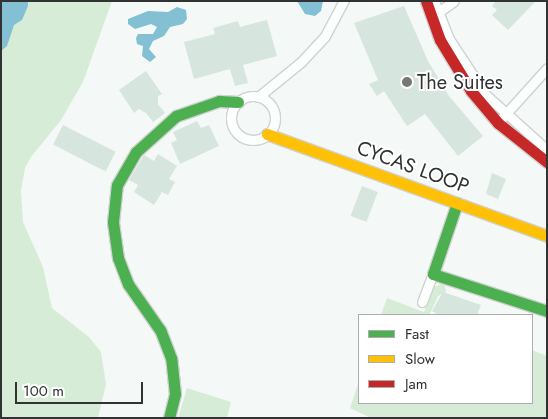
<!DOCTYPE html>
<style>
body{margin:0}
#map{position:relative;width:548px;height:419px;overflow:hidden;background:#f4f8f6;font-family:Jost,sans-serif}
div>[style]{position:absolute}
[style*='--x']{left:calc(var(--x)*1px);top:calc(var(--y)*1px);width:calc(var(--w)*1px);rotate:calc(var(--a)*1deg)}
.green>*{inset:0;background:#d7ecd6}
.water>*{inset:0;background:#83c0d3}
.building>*{inset:0;background:#d6e6de;transform-origin:0 0}
.roads{filter:drop-shadow(1px 0 #cfd2d1) drop-shadow(-1px 0 #cfd2d1) drop-shadow(0 1px #cfd2d1) drop-shadow(0 -1px #cfd2d1)}
.street>*{height:9px;margin:-4.5px;padding:0 4.5px;transform-origin:4.5px;border-radius:4.5px;background:#fdfefe}
.street>.ring{margin:-4.5px;padding:0;box-sizing:content-box;background:none;border:9px solid #fdfefe;border-radius:50%}
.fast>*{height:11px;margin:-5.5px;padding:0 5.5px;transform-origin:5.5px;border-radius:5.5px;background:#4caf50}
.slow>*{height:11px;margin:-5.5px;padding:0 5.5px;transform-origin:5.5px;border-radius:5.5px;background:#ffc107}
.jam>*{height:11px;margin:-5.5px;padding:0 5.5px;transform-origin:5.5px;border-radius:5.5px;background:#c62828}
.dots>*{width:14px;height:14px;translate:-50% -50%;box-sizing:border-box;border:2px solid #fff;border-radius:50%}
span{translate:-50% -50%;white-space:nowrap;text-align:center;line-height:1.15;-webkit-text-stroke:4px #fff;paint-order:stroke}
.poi-label{font-size:20px;color:#303332}
.left{translate:0 -50%;text-align:left}
.street-label{font-size:20px;color:#303332}
.frame{position:absolute;inset:0;border:2px solid #303332;pointer-events:none}
.legend{position:absolute;left:358px;top:314px;width:175px;height:90px;box-sizing:border-box;background:#fff;border:1px solid #acadad;margin:0;padding:6px 9px;list-style:none;font-size:15px;color:#303332}
.legend li{display:flex;align-items:center;gap:10px;height:25px}
.legend b{width:25px;border:1px solid #acadad}
.scale{position:absolute;left:15px;top:382px;width:128px;height:22px;box-sizing:border-box;border:2px solid #303332;border-top:0;padding-left:6px;font-size:15px;line-height:18px;white-space:nowrap;color:#303332;-webkit-text-stroke:4px #fff;paint-order:stroke}
</style>
<div id="map">
<div class="green">
<div style="clip-path:polygon(1px 1px,112px 1px,83px 82px,61px 120px,31px 157px,25px 168px,21px 191px,23px 222px,43px 267px,52px 308px,89px 337px,101px 352px,106px 384px,98px 418px,1px 418px)"></div>
<div style="clip-path:polygon(444px 283px,446px 292px,438px 296px,430px 314px,434px 315px,381px 315px,387px 298px,424px 312px,434px 287px)"></div>
<div style="clip-path:polygon(532px 350px,547px 356px,547px 418px,371px 418px,350px 408px,359px 381px,359px 403px,532px 403px)"></div>
<div style="clip-path:polygon(187px 388px,231px 402px,227px 418px,178px 418px)"></div>
</div>
<div class="water">
<div style="clip-path:polygon(1px 1px,28px 1px,28px 6px,22px 20px,14px 25px,7px 46px,1px 51px)"></div>
<div style="clip-path:polygon(297px 1px,323px 1px,321px 11px,315px 16px,305px 14px)"></div>
<div style="clip-path:polygon(177px 7px,186px 10px,187px 19px,183px 24px,170px 27px,164px 36px,153px 41px,149px 49px,156px 57px,150px 62px,142px 56px,143px 46px,137px 44px,136px 38px,138px 34px,153px 34px,157px 27px,151px 24px,135px 29px,128px 24px,128px 19px,148px 11px,168px 12px)"></div>
</div>
<div class="building">
<div style="clip-path:polygon(496px 1px,536px 1px,508px 30px,492px 15px,497px 10px,492px 6px)"></div>
<div style="clip-path:polygon(404px 6px,428px 61px,449px 96px,483px 136px,458px 156px,425px 114px,407px 126px,384px 91px,377px 96px,369px 84px,378px 80px,354px 23px)"></div>
<div style="clip-path:polygon(267px 20px,277px 56px,243px 65px,248px 83px,235px 86px,230px 69px,194px 79px,184px 42px,215px 34px,213px 28px,238px 21px,240px 27px)"></div>
<div style="clip-path:polygon(146px 71px,162px 94px,158px 96px,158px 104px,165px 113px,153px 122px,146px 113px,139px 109px,134px 113px,119px 90px)"></div>
<div style="clip-path:polygon(197px 121px,201px 128px,209px 125px,219px 146px,180px 164px,171px 143px,177px 140px,173px 132px)"></div>
<div style="left:63px;top:125px;width:59px;height:22px;rotate:27deg"></div>
<div style="clip-path:polygon(158px 154px,177px 166px,169px 179px,175px 182px,168px 195px,162px 192px,154px 205px,134px 192px,138px 185px,129px 180px,144px 155px,154px 161px)"></div>
<div style="clip-path:polygon(492px 173px,506px 179px,498px 199px,486px 194px)"></div>
<div style="left:362px;top:186px;width:17px;height:32px;rotate:21deg"></div>
<div style="clip-path:polygon(443px 292px,481px 305px,477px 315px,439px 315px,432px 311px)"></div>
</div>
<div class="roads">
<div class="street">
<div style="--x:434;--y:1;--w:41;--a:68.5"></div>
<div style="--x:449;--y:39;--w:67;--a:56.5"></div>
<div style="--x:486;--y:95;--w:82;--a:42"></div>
<div style="--x:434;--y:15;--w:24;--a:-35"></div>
<div class="ring" style="left:231px;top:96px;width:35px;height:35px"></div>
<div style="--x:258;--y:97;--w:55;--a:-39.1"></div>
<div style="--x:301;--y:62;--w:35;--a:-47"></div>
<div style="--x:325;--y:36;--w:40;--a:-62"></div>
<div style="--x:502;--y:118;--w:67;--a:-48"></div>
<div style="--x:422;--y:302;--w:30;--a:-69"></div>
</div>
<div class="fast">
<div style="--x:457;--y:203;--w:75;--a:108.7"></div>
<div style="--x:433;--y:274;--w:120;--a:18"></div>
<div style="--x:169;--y:418;--w:25;--a:-76"></div>
<div style="--x:175;--y:394;--w:36;--a:-96"></div>
<div style="--x:171;--y:358;--w:30;--a:-111"></div>
<div style="--x:160;--y:330;--w:56;--a:-124.8"></div>
<div style="--x:128;--y:284;--w:28;--a:-111"></div>
<div style="--x:118;--y:258;--w:36;--a:-98"></div>
<div style="--x:113;--y:222;--w:37;--a:-84"></div>
<div style="--x:117;--y:185;--w:38;--a:-60"></div>
<div style="--x:136;--y:152;--w:54;--a:-42"></div>
<div style="--x:176;--y:116;--w:46;--a:-19.2"></div>
<div style="--x:219;--y:101;--w:19;--a:3"></div>
</div>
<div class="slow">
<div style="--x:267;--y:134;--w:298;--a:20"></div>
</div>
<div class="jam">
<div style="--x:426;--y:1;--w:41;--a:70.3"></div>
<div style="--x:440;--y:40;--w:60;--a:58.7"></div>
<div style="--x:471;--y:91;--w:42;--a:49.8"></div>
<div style="--x:498;--y:123;--w:63;--a:38.5"></div>
</div>
</div>
<div class="dots">
<div style="left:407px;top:82px;background:#757877"></div>
</div>
<div class="poi-label">
<span class="left" style="left:417px;top:82px">The Suites</span>
</div>
<div class="street-label">
<span style="left:413px;top:167px;rotate:20deg">CYCAS LOOP</span>
</div>
<div class="frame"></div>
<ul class="legend">
<li><b style="height:6px;background:#4caf50"></b>Fast</li>
<li><b style="height:6px;background:#ffc107"></b>Slow</li>
<li><b style="height:6px;background:#c62828"></b>Jam</li>
</ul>
<div class="scale">100 m</div>
</div>
